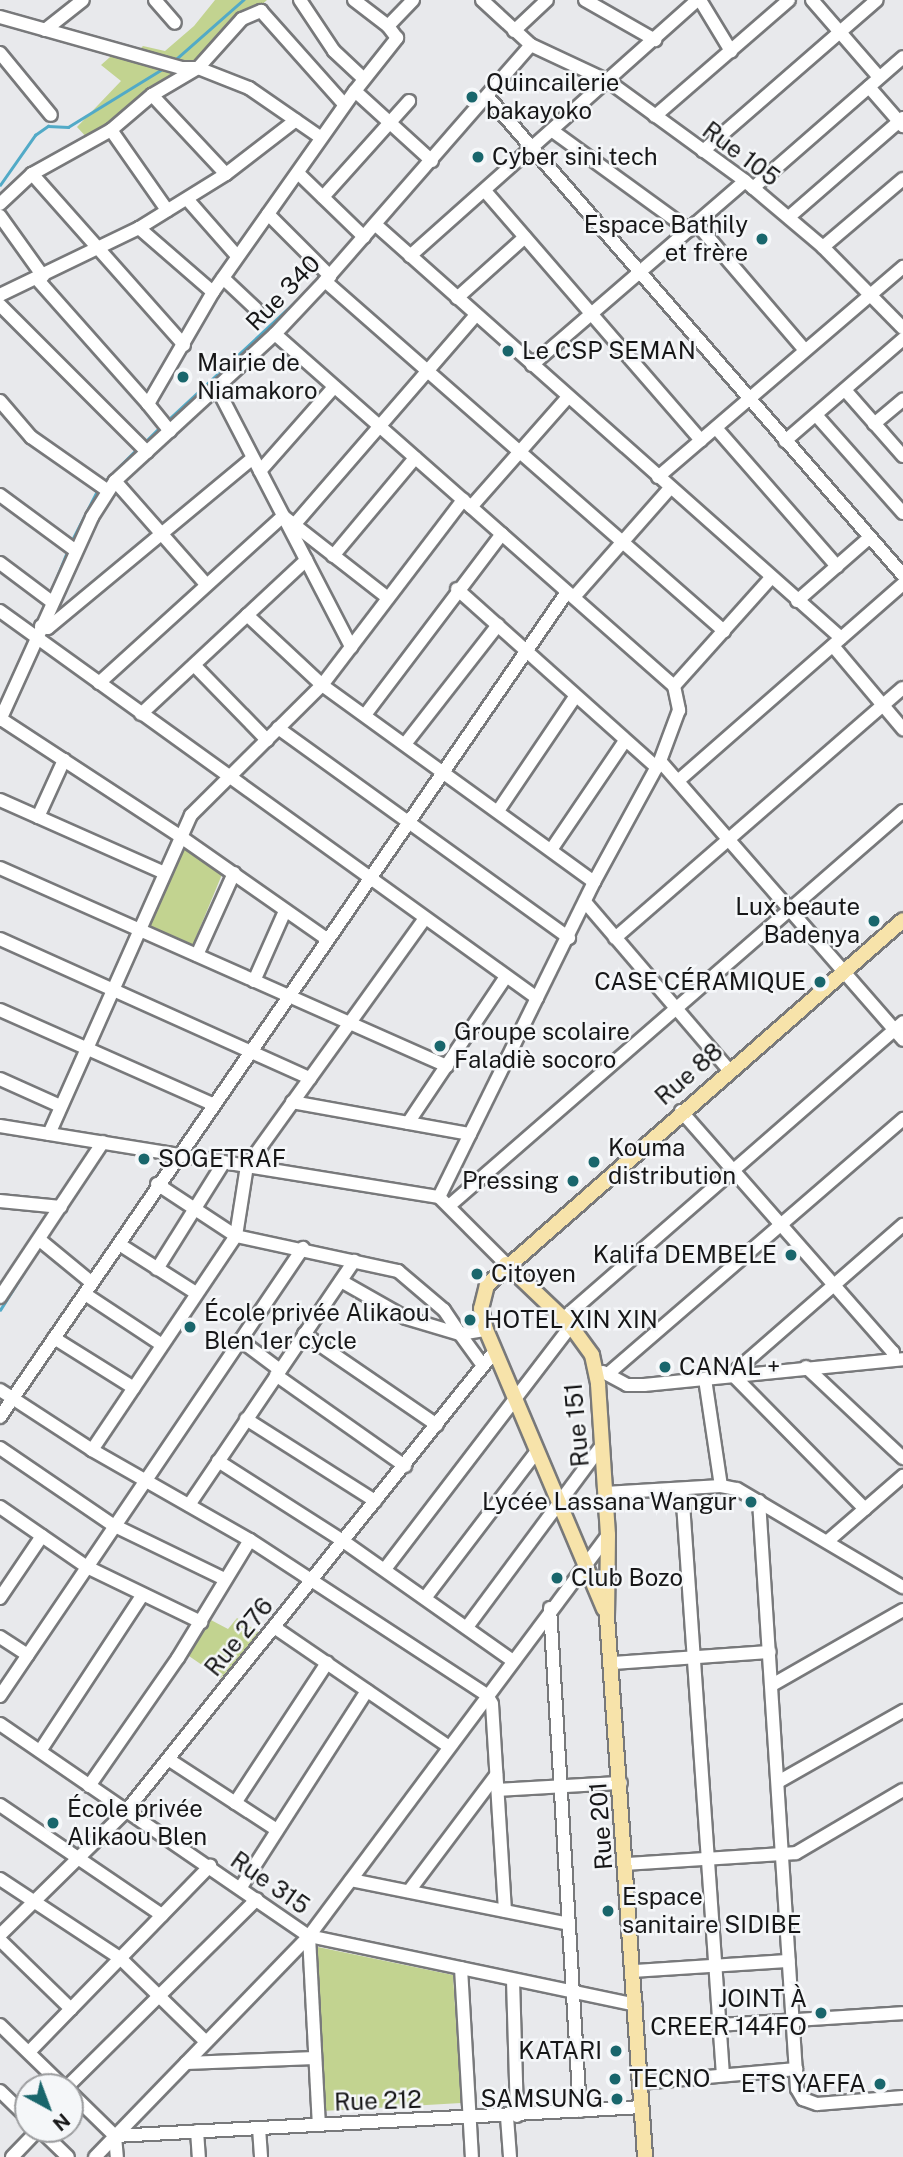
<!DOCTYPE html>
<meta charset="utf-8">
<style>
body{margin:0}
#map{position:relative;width:903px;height:2157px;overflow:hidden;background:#e8e9ec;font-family:"Public Sans",sans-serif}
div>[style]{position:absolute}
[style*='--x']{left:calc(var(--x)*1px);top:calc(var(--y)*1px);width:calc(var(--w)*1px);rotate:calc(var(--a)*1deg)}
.green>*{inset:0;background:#c2d390}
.stream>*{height:2.5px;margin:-1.25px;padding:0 1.25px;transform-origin:1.25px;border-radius:1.25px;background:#52aac7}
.roads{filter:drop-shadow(2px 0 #78797b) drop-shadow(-2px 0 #78797b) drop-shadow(0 2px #78797b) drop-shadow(0 -2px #78797b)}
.minor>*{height:12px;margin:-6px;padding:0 6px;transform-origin:6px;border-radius:6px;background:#fff}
.major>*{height:14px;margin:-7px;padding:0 7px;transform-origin:7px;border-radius:7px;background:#f7e3aa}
.dots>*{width:19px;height:19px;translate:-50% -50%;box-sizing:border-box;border:4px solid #f5f7f9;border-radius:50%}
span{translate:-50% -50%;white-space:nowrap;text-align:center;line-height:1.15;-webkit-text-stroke:5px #f5f7f9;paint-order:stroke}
.poi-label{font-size:24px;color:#171718}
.left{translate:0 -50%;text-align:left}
.right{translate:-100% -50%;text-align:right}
.street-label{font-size:24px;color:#171718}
.north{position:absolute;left:14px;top:2073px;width:70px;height:70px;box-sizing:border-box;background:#f5f7f9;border:2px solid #9c9d9f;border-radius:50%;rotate:139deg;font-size:19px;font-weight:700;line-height:28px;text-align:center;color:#171718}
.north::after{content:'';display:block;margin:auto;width:24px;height:32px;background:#19666c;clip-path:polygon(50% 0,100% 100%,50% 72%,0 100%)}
</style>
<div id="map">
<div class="green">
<div style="clip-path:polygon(215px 0,267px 0,207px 53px,90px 141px,77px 127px,121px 81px,101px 65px,118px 50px,134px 55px,143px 46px,165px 51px,194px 26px)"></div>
<div style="clip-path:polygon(188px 846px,223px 872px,192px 947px,148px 929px,146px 923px,179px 847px)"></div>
<div style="clip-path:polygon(237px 1618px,260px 1633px,221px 1678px,186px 1654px,209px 1619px,228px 1629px)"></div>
<div style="clip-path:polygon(313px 1946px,453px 1975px,461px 2103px,323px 2111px)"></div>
</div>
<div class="stream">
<div style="--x:175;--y:60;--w:91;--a:-41.4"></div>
<div style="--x:0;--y:185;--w:61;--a:-55"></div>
<div style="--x:35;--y:135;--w:16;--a:-35"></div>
<div style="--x:48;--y:126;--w:20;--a:3"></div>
<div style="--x:68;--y:127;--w:113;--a:-31.6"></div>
<div style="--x:168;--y:420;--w:192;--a:-42.9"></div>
<div style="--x:145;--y:442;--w:21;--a:-45"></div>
<div style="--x:102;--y:484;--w:49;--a:-45"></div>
<div style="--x:71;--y:542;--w:59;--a:-63"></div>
<div style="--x:50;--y:594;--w:45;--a:-68"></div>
<div style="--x:37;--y:623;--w:22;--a:-66"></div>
<div style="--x:4;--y:696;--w:64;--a:-65.9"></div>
<div style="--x:87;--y:1134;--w:14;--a:8"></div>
<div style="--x:339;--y:1175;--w:53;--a:8.7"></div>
<div style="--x:78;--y:1190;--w:28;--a:-55"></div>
<div style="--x:0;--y:1310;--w:45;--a:-57.7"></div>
</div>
<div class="roads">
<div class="minor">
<div style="--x:155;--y:0;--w:30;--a:49"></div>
<div style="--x:300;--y:0;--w:61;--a:56.3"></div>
<div style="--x:334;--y:51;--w:40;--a:43"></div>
<div style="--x:354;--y:0;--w:43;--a:37.4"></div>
<div style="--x:482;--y:0;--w:67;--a:42.6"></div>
<div style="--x:531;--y:45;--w:85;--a:25.1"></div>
<div style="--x:608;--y:81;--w:170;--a:36.1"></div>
<div style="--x:745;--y:181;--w:102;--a:40.2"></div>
<div style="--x:823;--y:247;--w:114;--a:45.4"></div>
<div style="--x:585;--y:0;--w:81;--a:29.7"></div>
<div style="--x:700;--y:0;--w:60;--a:58.7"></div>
<div style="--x:812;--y:0;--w:102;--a:49"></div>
<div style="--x:0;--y:17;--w:189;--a:15.7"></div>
<div style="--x:182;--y:68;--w:16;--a:0"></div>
<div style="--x:198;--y:68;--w:55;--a:21.4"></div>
<div style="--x:249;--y:88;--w:86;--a:34.6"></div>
<div style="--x:45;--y:30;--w:48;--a:-38.3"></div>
<div style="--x:514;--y:31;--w:45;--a:-43.2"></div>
<div style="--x:0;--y:53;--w:80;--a:50.6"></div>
<div style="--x:869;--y:87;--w:52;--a:48.9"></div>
<div style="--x:355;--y:91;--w:68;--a:-51.6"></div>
<div style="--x:397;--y:38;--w:15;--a:-127"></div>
<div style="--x:388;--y:26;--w:36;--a:-46"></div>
<div style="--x:152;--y:95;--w:108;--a:46.9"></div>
<div style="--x:487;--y:96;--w:634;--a:49.03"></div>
<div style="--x:655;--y:116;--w:177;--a:-40.9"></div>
<div style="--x:111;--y:130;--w:98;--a:55"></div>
<div style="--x:554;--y:132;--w:167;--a:36"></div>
<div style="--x:703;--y:151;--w:230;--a:-41"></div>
<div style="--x:298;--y:173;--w:92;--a:44.1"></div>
<div style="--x:753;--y:188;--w:199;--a:-41.1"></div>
<div style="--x:485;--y:191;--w:330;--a:49.1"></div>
<div style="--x:323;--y:197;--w:129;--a:-48.1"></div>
<div style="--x:187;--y:199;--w:76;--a:48.7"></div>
<div style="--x:0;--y:204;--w:44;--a:-43.2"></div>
<div style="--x:268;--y:214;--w:88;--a:45"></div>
<div style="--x:0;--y:216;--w:74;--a:54.4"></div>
<div style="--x:789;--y:217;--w:151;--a:-41"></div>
<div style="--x:696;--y:223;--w:167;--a:49.4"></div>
<div style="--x:376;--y:225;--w:622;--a:41.61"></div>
<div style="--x:139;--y:228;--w:98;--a:40.9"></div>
<div style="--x:823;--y:247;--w:105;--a:-40.4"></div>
<div style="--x:410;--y:256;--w:385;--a:-41.7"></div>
<div style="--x:223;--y:278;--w:45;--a:43.2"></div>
<div style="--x:37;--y:279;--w:167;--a:48.4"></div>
<div style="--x:148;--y:404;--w:129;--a:-59.9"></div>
<div style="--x:213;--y:292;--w:246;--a:-54.8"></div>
<div style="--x:355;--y:91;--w:104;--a:42.3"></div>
<div style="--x:325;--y:281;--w:531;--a:41.26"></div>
<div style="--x:0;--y:295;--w:154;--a:-25.7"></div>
<div style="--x:139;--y:228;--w:102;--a:-31.8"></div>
<div style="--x:226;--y:174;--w:88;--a:-37.6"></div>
<div style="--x:457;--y:298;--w:91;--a:-41.9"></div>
<div style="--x:0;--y:305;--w:208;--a:45"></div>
<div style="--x:275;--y:334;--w:532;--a:41.42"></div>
<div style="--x:674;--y:686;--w:25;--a:78"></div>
<div style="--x:679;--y:710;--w:54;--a:110.4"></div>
<div style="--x:660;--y:761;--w:138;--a:118.6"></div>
<div style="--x:594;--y:882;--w:351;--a:116.2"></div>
<div style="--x:184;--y:345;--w:229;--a:-131.6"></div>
<div style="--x:32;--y:174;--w:90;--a:-29.1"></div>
<div style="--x:111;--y:130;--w:54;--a:-40.5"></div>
<div style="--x:152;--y:95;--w:53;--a:-30.4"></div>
<div style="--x:198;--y:68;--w:66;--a:-48.1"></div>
<div style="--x:242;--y:19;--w:21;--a:-23"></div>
<div style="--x:261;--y:11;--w:125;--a:48.3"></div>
<div style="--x:532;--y:365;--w:281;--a:-40.8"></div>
<div style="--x:217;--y:388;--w:292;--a:62.6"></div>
<div style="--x:845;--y:390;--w:88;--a:48.7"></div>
<div style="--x:0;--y:401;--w:48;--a:49.3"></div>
<div style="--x:31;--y:437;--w:94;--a:35"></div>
<div style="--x:148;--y:404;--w:35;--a:51"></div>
<div style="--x:816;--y:415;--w:131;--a:48.4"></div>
<div style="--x:874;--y:424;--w:38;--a:-40"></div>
<div style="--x:716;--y:428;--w:184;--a:48.8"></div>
<div style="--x:785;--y:441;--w:156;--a:-40.8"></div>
<div style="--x:260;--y:471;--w:112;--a:-48.6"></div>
<div style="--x:658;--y:477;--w:323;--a:-40.6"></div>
<div style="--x:115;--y:481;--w:136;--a:48.6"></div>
<div style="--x:0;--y:495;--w:94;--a:36.4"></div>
<div style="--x:471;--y:507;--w:147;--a:-48.6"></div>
<div style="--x:294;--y:525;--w:278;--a:-49.1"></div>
<div style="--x:333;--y:556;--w:128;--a:-50.1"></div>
<div style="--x:0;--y:563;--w:65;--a:36.9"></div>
<div style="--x:457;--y:589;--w:268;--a:41.8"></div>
<div style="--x:574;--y:597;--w:145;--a:-48.6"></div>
<div style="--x:797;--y:601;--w:96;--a:-41.2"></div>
<div style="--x:0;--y:611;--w:662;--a:35.78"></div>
<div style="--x:247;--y:615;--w:103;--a:43"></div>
<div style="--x:322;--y:685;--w:336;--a:35.9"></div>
<div style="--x:41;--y:626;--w:7;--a:16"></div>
<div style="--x:48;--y:628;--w:266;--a:-39.7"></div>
<div style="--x:833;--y:646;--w:109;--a:49.9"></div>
<div style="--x:194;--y:665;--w:105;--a:45.8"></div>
<div style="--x:99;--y:683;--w:248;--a:-42.2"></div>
<div style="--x:283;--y:516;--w:133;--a:38"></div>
<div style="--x:674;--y:686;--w:145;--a:-48.1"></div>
<div style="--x:141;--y:714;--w:226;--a:-43"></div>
<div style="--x:365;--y:715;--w:227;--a:-52.9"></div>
<div style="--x:1;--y:719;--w:215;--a:33.2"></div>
<div style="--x:181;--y:837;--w:179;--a:35"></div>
<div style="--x:0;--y:720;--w:223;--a:-65.6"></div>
<div style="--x:92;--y:517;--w:43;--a:-57.4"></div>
<div style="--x:115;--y:481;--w:217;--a:-42.6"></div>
<div style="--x:275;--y:334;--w:73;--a:-46.7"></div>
<div style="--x:325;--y:281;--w:313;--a:-48.9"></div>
<div style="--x:278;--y:728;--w:359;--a:35.8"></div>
<div style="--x:405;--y:744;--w:151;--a:-52"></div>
<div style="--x:660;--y:761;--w:370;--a:48.9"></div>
<div style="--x:679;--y:780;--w:298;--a:-41.2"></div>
<div style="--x:0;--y:800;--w:180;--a:23.9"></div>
<div style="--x:498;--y:811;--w:138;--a:-56"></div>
<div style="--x:38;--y:817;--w:63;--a:-65.5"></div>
<div style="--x:551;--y:850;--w:130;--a:-55.9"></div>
<div style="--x:0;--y:868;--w:489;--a:23.9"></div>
<div style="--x:585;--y:902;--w:221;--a:49.4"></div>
<div style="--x:615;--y:938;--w:381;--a:-41"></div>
<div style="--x:0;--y:939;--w:340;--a:24.2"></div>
<div style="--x:197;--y:955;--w:90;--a:-65.7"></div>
<div style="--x:254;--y:981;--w:77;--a:-66.1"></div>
<div style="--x:0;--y:1010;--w:234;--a:23.9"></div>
<div style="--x:0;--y:1079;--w:66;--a:24.2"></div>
<div style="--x:292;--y:1102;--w:181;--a:10.2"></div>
<div style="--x:681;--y:1111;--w:321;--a:48.7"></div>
<div style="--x:893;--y:1352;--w:8;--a:90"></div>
<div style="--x:408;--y:1123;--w:174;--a:-56.2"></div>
<div style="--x:0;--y:1126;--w:445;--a:9.2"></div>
<div style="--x:439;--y:1197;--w:95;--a:45"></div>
<div style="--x:49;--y:1134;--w:349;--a:-66"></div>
<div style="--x:191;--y:815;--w:185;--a:-44.8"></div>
<div style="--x:322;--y:685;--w:233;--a:-52.7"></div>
<div style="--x:157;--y:1184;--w:95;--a:33.4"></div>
<div style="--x:236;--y:1236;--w:166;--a:12.2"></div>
<div style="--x:398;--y:1271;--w:60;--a:40.3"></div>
<div style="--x:444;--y:1310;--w:29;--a:56"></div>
<div style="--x:460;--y:1334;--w:26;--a:-9"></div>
<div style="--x:0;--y:1201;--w:61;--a:5.6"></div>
<div style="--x:449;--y:1206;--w:602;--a:-41.02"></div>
<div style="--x:41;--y:1241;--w:66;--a:39.5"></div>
<div style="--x:119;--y:1244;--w:91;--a:32.5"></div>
<div style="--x:157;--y:1269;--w:126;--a:-57.9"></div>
<div style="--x:341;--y:1281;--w:75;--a:29.6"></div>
<div style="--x:406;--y:1318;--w:56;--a:16.5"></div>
<div style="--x:460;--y:1334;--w:39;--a:54"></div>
<div style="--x:85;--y:1294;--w:92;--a:33.5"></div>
<div style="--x:0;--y:1297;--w:186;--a:-56.4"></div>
<div style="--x:564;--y:1318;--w:450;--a:-41.1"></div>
<div style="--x:304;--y:1334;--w:161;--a:34.4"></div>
<div style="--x:54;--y:1338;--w:94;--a:32"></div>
<div style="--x:240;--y:1340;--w:50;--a:36.9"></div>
<div style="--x:806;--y:1367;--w:133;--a:43.2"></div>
<div style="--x:603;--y:1372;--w:27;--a:28"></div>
<div style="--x:627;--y:1385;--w:17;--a:0"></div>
<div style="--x:644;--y:1385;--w:260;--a:-5.7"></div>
<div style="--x:609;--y:1373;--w:389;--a:-40.8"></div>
<div style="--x:276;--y:1375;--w:158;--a:35.2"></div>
<div style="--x:705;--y:1379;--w:108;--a:81.5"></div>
<div style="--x:0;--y:1390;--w:110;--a:33.1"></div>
<div style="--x:92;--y:1450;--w:182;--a:29.7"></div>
<div style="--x:250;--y:1540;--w:283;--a:33.2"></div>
<div style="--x:487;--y:1695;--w:10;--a:61"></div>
<div style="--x:492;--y:1704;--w:207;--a:86.4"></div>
<div style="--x:0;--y:1417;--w:1001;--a:-55.5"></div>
<div style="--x:246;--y:1419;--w:153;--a:32.4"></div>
<div style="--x:0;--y:1448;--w:137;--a:34.3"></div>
<div style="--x:113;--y:1525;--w:123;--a:25.9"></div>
<div style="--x:92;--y:1450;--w:258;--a:-56.1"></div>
<div style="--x:236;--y:1236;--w:71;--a:-81.1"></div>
<div style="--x:247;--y:1166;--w:303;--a:-54.3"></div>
<div style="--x:218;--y:1461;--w:148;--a:32.6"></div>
<div style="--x:343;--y:1541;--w:207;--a:35.2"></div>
<div style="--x:682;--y:1489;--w:587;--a:86"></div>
<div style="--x:605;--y:1493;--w:116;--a:-3.5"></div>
<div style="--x:721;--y:1486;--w:16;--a:11"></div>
<div style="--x:737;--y:1489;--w:193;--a:30.6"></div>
<div style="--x:759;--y:1501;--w:589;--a:86.3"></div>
<div style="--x:797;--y:2089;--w:12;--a:59"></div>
<div style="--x:803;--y:2099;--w:15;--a:20"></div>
<div style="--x:817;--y:2104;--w:86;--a:-4.7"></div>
<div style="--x:189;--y:1505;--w:295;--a:-55.9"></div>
<div style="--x:0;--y:1507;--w:106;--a:34.6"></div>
<div style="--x:87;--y:1567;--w:127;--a:25.8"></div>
<div style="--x:865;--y:1509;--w:190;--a:-134.6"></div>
<div style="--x:732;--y:1374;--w:227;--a:-41.1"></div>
<div style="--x:829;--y:1540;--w:98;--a:-40.9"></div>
<div style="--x:385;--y:1569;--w:306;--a:-52.6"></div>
<div style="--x:0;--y:1598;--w:75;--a:-55.9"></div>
<div style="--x:425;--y:1598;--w:185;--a:-52.7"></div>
<div style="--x:550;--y:1608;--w:504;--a:86.59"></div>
<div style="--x:274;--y:1627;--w:211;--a:34.4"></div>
<div style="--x:467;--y:1627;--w:227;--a:-53.4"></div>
<div style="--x:0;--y:1637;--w:33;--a:33"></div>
<div style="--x:612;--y:1663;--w:158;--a:-4"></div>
<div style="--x:772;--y:1685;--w:151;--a:-29.8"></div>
<div style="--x:0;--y:1696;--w:541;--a:-55.93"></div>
<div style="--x:0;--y:1724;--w:375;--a:34.5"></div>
<div style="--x:309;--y:1936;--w:334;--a:11.9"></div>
<div style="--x:40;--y:1751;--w:186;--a:-56.7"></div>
<div style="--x:168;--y:1759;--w:130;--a:33.1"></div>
<div style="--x:778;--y:1782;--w:144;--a:-29.6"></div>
<div style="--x:89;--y:1786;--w:156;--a:-55.2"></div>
<div style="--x:178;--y:1658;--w:138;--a:-58.6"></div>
<div style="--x:498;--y:1790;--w:123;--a:-3.3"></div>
<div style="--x:235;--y:1803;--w:168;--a:-56.7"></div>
<div style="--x:0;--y:1805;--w:196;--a:34.2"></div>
<div style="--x:626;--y:1864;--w:170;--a:-3.7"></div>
<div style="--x:796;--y:1853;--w:124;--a:-30.5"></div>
<div style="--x:0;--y:1879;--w:144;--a:33.4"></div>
<div style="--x:120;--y:1958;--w:120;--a:44.3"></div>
<div style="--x:351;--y:1880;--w:222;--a:11.4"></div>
<div style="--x:241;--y:1887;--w:233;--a:-57.3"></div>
<div style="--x:409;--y:1891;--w:145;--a:-53.1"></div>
<div style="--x:0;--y:1935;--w:178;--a:-44.5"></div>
<div style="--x:127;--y:1810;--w:587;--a:-51.29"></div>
<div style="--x:309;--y:1936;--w:188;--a:87"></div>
<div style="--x:0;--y:1940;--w:99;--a:44.2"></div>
<div style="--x:461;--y:1968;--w:189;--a:86.7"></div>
<div style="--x:634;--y:1971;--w:155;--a:-3.7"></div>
<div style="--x:513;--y:1980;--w:136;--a:88.3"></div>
<div style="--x:0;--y:2025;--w:89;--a:44.1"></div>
<div style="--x:719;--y:2025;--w:184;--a:-3.7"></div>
<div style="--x:29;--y:2052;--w:260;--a:-45.8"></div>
<div style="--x:186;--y:2063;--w:129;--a:-2.2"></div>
<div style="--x:640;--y:2083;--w:157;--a:-5.1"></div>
<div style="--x:67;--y:2087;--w:267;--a:-44.7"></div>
<div style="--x:0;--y:2091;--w:39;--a:44"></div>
<div style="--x:70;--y:2092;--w:63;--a:44.4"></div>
<div style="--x:507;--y:2117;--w:40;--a:85.7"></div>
<div style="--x:259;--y:2128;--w:29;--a:86"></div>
<div style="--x:39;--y:2129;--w:40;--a:44"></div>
<div style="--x:197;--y:2131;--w:26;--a:86"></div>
<div style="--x:115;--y:2136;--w:528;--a:-3.15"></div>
<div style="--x:115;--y:2136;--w:21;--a:85"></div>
<div style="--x:12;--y:2157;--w:39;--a:-46"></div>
<div style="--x:95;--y:2157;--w:308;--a:-45.9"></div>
<div style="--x:309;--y:1936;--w:500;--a:-53.29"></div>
</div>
<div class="major">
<div style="--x:506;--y:1264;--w:90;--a:43.6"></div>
<div style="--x:571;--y:1326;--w:36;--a:54"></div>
<div style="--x:592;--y:1355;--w:30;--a:78"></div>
<div style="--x:598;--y:1384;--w:151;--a:86.2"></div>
<div style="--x:608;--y:1535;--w:82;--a:90.7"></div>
<div style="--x:607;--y:1617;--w:541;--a:85.97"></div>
<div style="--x:604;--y:1609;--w:303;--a:-112.9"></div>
<div style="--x:486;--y:1330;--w:22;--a:-103"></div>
<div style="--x:481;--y:1309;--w:25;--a:-76"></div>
<div style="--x:487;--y:1285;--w:553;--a:-41.26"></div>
</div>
</div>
<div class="dots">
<div style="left:472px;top:97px;background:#19666c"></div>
<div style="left:478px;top:157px;background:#19666c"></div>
<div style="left:762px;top:239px;background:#19666c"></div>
<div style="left:508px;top:351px;background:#19666c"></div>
<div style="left:183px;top:377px;background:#19666c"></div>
<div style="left:874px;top:921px;background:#19666c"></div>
<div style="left:820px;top:982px;background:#19666c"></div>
<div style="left:440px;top:1046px;background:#19666c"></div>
<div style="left:144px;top:1159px;background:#19666c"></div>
<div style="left:594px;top:1162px;background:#19666c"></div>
<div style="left:573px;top:1181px;background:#19666c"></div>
<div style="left:791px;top:1255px;background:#19666c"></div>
<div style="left:477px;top:1274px;background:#19666c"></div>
<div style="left:470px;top:1320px;background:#19666c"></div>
<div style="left:190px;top:1327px;background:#19666c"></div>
<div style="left:665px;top:1367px;background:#19666c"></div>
<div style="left:751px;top:1502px;background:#19666c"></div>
<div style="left:557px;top:1578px;background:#19666c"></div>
<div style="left:53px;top:1823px;background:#19666c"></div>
<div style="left:608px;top:1911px;background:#19666c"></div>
<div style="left:821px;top:2013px;background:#19666c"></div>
<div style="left:616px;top:2051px;background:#19666c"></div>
<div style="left:615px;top:2079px;background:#19666c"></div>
<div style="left:880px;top:2084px;background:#19666c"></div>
<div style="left:617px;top:2099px;background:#19666c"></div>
</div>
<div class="poi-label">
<span class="left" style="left:486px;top:97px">Quincailerie<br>bakayoko</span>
<span class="left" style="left:492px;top:157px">Cyber sini tech</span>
<span class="right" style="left:748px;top:239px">Espace Bathily<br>et frère</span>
<span class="left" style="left:522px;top:351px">Le CSP SEMAN</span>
<span class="left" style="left:197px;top:377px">Mairie de<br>Niamakoro</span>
<span class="right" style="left:860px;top:921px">Lux beaute<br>Badenya</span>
<span class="right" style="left:806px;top:982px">CASE CÉRAMIQUE</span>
<span class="left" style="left:454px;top:1046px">Groupe scolaire<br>Faladiè socoro</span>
<span class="left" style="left:608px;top:1162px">Kouma<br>distribution</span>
<span class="left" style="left:158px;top:1159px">SOGETRAF</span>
<span class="right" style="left:559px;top:1181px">Pressing</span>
<span class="right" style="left:777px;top:1255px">Kalifa DEMBELE</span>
<span class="left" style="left:491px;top:1274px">Citoyen</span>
<span class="left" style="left:204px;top:1327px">École privée Alikaou<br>Blen 1er cycle</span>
<span class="left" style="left:484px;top:1320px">HOTEL XIN XIN</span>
<span class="left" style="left:679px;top:1367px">CANAL +</span>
<span class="right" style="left:737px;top:1502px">Lycée Lassana Wangur</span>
<span class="left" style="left:571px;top:1578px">Club Bozo</span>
<span class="left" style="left:67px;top:1823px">École privée<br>Alikaou Blen</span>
<span class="left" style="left:622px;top:1911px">Espace<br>sanitaire SIDIBE</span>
<span class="right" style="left:807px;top:2013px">JOINT À<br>CREER 144FO</span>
<span class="right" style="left:602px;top:2051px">KATARI</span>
<span class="left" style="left:629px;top:2079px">TECNO</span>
<span class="right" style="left:866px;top:2084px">ETS YAFFA</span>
<span class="right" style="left:603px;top:2099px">SAMSUNG</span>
</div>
<div class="street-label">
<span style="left:741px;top:154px;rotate:37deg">Rue 105</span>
<span style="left:283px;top:293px;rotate:-46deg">Rue 340</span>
<span style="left:689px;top:1074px;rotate:-41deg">Rue 88</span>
<span style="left:577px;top:1425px;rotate:-95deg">Rue 151</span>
<span style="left:239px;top:1637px;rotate:-51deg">Rue 276</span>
<span style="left:601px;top:1826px;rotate:-94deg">Rue 201</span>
<span style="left:270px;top:1883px;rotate:35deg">Rue 315</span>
<span style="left:378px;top:2101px;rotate:-2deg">Rue 212</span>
</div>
<div class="north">N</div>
</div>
